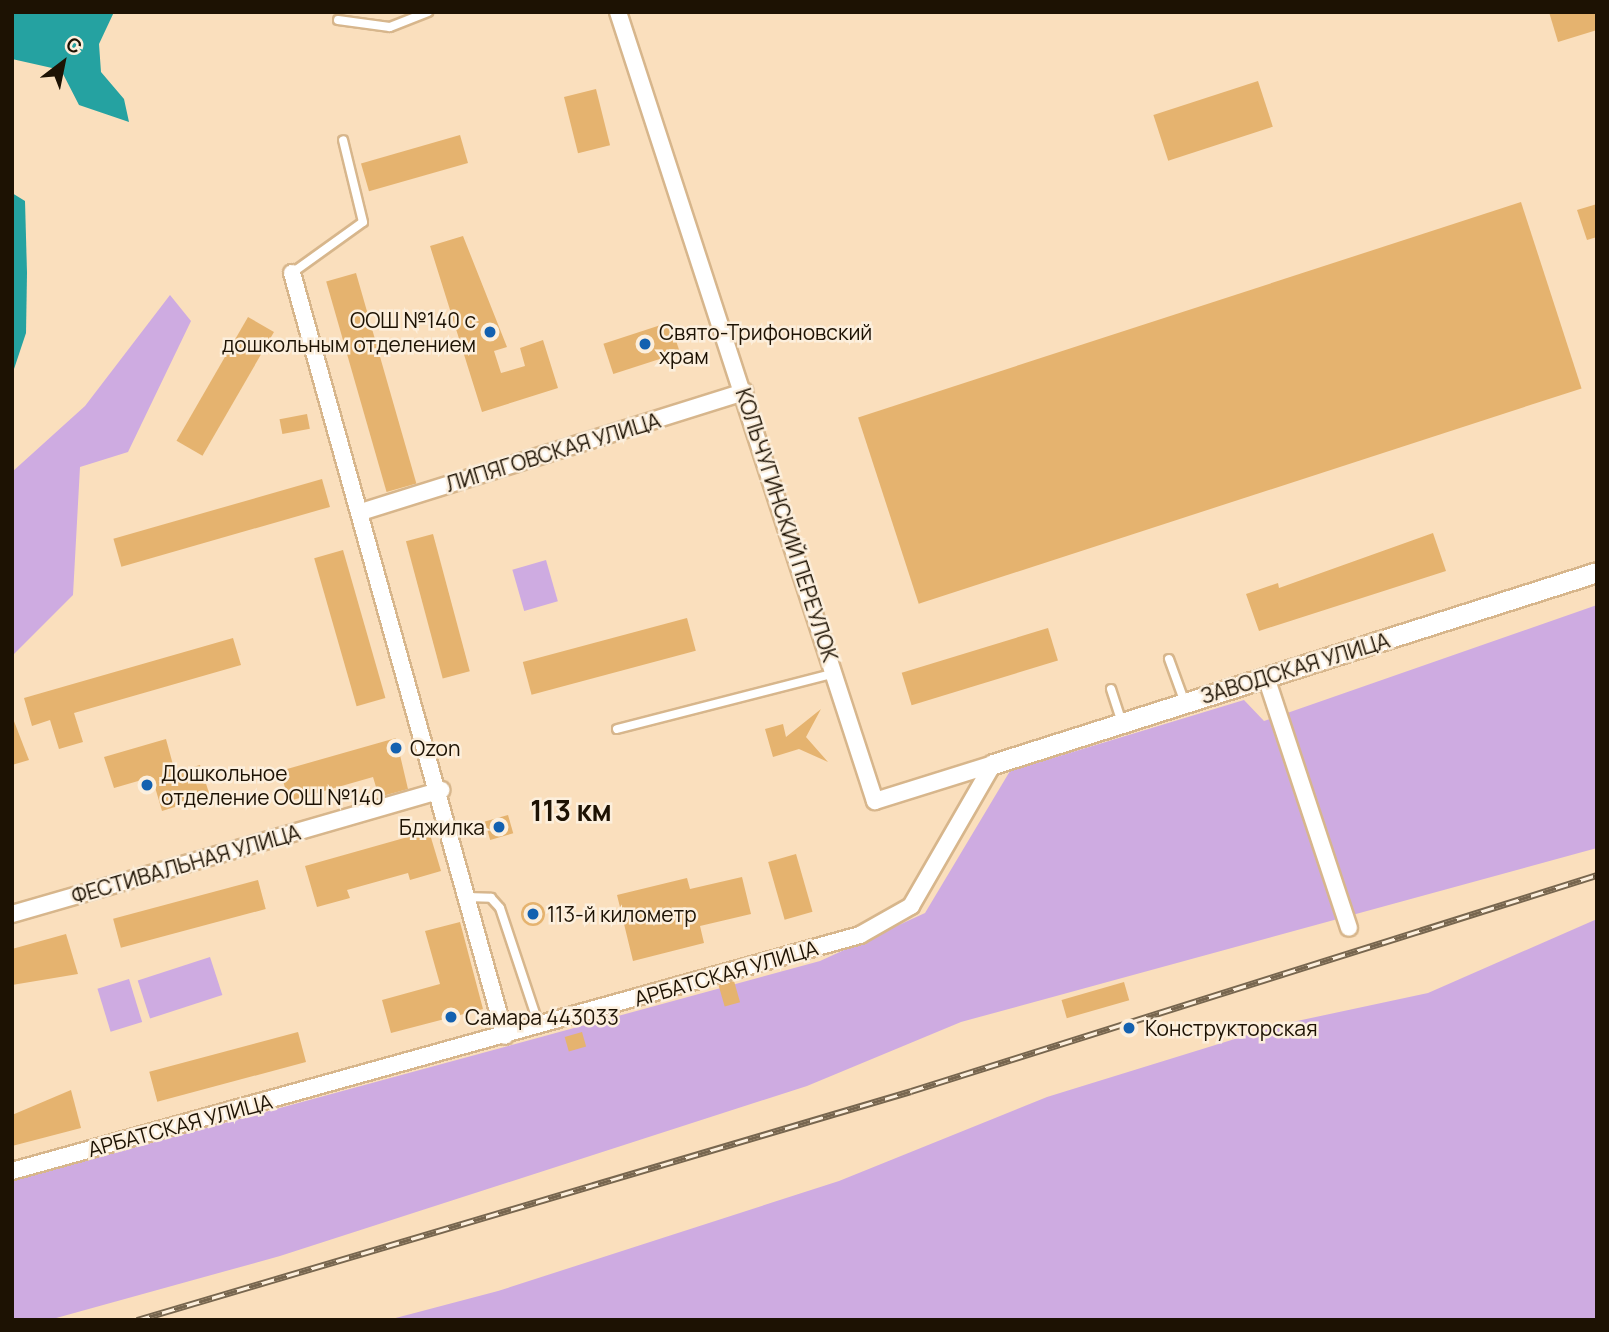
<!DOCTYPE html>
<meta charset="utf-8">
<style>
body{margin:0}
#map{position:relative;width:1609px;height:1332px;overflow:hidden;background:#fadfbd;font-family:Manrope,sans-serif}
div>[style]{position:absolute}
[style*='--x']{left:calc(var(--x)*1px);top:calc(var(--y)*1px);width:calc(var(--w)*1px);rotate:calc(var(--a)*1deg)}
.green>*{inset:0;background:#ceabe1;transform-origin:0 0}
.water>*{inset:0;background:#25a2a1}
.building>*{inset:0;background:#e5b36f;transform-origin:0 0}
.round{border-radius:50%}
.roads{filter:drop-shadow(2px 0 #d7b68c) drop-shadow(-2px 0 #d7b68c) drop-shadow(0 2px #d7b68c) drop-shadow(0 -2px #d7b68c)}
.service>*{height:8px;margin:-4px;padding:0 4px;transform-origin:4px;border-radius:4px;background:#fff}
.minor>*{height:16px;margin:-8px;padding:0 8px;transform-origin:8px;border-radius:8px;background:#fff}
.tertiary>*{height:19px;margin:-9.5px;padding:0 9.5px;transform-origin:9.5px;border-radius:9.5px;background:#fff}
.rail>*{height:7px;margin-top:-3.5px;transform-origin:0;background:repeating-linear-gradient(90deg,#fcefdd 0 13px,#77664f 0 26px);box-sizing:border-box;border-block:2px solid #77664f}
.dots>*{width:19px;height:19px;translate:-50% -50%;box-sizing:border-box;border:4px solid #fcefdd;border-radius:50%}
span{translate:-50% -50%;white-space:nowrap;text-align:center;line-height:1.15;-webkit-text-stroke:5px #fcefdd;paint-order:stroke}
.poi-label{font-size:21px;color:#1d1203}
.right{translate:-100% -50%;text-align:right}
.left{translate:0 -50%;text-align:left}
.street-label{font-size:21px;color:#1d1203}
.district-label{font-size:28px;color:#1d1203;font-weight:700}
.frame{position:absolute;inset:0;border:14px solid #1d1203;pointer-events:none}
.north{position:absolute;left:28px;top:28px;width:70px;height:70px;-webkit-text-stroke:5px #fcefdd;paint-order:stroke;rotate:32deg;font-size:19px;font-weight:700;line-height:28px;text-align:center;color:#1d1203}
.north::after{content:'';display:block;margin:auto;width:24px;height:32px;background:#1d1203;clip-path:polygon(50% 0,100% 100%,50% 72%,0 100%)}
</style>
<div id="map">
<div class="green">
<div style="clip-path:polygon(170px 295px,191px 321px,128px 452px,80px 467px,73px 595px,12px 656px,12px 472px,85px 406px)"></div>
<div style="left:546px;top:560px;width:43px;height:35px;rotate:74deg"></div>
<div style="clip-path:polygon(1597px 605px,1597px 848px,961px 1022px,807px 1086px,280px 1256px,49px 1320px,12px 1320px,12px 1181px,820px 961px,925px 913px,1010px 771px,1244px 700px,1264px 721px)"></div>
<div style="clip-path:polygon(1597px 919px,1597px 1320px,388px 1320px,498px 1291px,839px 1181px,1047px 1097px,1283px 1024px,1428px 993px)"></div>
<div style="left:210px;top:957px;width:40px;height:76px;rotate:72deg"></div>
<div style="left:129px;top:979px;width:45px;height:33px;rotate:73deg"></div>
</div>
<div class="water">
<div style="clip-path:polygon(12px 12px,114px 12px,99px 44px,101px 72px,124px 99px,129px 122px,79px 105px,61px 70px,12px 59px)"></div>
<div style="clip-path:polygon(12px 193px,25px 201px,27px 273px,26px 333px,12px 375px)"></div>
</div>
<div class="building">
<div style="clip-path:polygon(1549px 12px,1597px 12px,1597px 30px,1558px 42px)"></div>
<div style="left:1258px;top:81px;width:48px;height:110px;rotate:72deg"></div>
<div style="left:596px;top:89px;width:58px;height:33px;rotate:76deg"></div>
<div style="left:460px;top:135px;width:29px;height:103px;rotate:74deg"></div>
<div style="left:1521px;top:202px;width:196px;height:697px;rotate:72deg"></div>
<div style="clip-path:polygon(1597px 204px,1597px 237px,1587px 240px,1577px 210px)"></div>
<div style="clip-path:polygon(463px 236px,507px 347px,494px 351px,501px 373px,525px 366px,520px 348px,543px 340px,558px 388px,482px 412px,430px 246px)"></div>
<div style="left:356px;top:273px;width:219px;height:31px;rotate:74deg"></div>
<div style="left:248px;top:317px;width:30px;height:143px;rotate:30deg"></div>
<div style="left:670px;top:322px;width:32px;height:70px;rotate:72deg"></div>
<div style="left:307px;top:414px;width:15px;height:28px;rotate:79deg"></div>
<div style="left:322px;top:479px;width:29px;height:217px;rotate:74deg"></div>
<div style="clip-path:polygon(1433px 533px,1446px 571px,1259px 631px,1246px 594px,1278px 583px,1279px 588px)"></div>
<div style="left:433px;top:534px;width:142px;height:28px;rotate:75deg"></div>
<div style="left:343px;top:550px;width:154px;height:30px;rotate:74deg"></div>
<div style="left:687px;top:618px;width:34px;height:170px;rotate:75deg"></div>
<div style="left:1048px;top:628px;width:34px;height:153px;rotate:73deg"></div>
<div style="clip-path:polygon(233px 638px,241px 665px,74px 713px,83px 742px,59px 749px,50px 720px,32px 726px,24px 698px)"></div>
<div style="clip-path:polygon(821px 709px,806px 737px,828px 762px,799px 749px,773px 757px,765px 729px,783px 724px,786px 737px)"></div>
<div style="clip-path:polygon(12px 716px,29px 760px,12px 765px)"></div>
<div style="clip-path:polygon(396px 738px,408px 789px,379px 797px,373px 777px,289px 801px,280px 771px)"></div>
<div style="clip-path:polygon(166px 739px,175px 772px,200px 765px,210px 796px,162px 811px,152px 777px,114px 788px,104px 757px)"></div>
<div style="left:508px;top:815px;width:19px;height:24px;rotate:74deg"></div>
<div style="clip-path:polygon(429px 831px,441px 871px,410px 880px,408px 873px,347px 890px,350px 898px,317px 907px,305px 866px)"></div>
<div style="left:796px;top:854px;width:60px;height:29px;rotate:74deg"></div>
<div style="clip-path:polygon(742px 877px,751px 914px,700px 926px,704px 943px,633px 961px,617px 895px,687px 878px,690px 889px)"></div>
<div style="left:258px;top:880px;width:30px;height:150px;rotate:75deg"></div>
<div class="round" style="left:521px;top:902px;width:24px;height:24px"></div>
<div style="clip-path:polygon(460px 922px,483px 1009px,391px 1033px,382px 1000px,440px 984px,425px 931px)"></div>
<div style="clip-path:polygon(66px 934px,78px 974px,12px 985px,12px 949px)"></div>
<div style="left:734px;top:981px;width:22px;height:16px;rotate:74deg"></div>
<div style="left:1124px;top:982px;width:19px;height:65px;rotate:74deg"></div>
<div style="left:298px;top:1032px;width:31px;height:154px;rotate:75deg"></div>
<div style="left:582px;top:1032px;width:15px;height:18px;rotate:74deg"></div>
<div style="clip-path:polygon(71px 1090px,81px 1128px,12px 1146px,12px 1115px)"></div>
</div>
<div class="roads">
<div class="service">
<div style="--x:338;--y:20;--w:52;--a:7.7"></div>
<div style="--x:390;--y:27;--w:41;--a:-21.5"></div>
<div style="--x:292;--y:273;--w:87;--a:-35.7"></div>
<div style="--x:363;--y:222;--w:84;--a:-103.7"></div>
<div style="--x:1169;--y:659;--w:47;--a:70"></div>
<div style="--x:1111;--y:689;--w:36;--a:72"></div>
<div style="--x:617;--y:729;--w:225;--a:-14.4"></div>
<div style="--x:467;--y:897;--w:24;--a:2"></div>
<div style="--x:491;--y:898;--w:13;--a:48"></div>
<div style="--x:500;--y:908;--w:123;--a:71.6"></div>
</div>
<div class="minor">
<div style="--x:618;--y:12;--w:830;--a:71.96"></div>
<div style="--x:875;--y:801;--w:124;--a:-17.4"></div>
<div style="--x:292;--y:273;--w:792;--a:74.4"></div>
<div style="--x:361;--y:512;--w:402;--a:-17.4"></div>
<div style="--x:1266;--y:677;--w:264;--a:71.7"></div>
<div style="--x:12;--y:914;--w:447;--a:-16.1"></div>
<div style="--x:12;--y:1171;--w:880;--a:-15.55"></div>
<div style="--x:860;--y:935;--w:59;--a:-29.6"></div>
<div style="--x:911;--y:906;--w:164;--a:-60"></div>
</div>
<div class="tertiary">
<div style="--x:993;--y:764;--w:634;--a:-17.63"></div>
</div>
</div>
<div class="rail">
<div style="--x:137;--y:1320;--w:807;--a:-16.48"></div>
<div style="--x:911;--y:1091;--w:719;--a:-17.48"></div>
</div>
<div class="dots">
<div style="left:490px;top:332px;background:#1361b0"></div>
<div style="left:645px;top:344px;background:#1361b0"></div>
<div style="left:396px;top:748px;background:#1361b0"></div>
<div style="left:147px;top:785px;background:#1361b0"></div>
<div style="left:499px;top:827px;background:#1361b0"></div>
<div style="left:533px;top:914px;background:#1361b0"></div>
<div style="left:451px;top:1017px;background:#1361b0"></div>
<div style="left:1129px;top:1028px;background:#1361b0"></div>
</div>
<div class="poi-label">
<span class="right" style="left:476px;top:332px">ООШ №140 с<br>дошкольным отделением</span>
<span class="left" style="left:659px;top:344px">Свято-Трифоновский<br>храм</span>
<span class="left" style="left:410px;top:748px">Ozon</span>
<span class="left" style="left:161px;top:785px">Дошкольное<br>отделение ООШ №140</span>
<span class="right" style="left:485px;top:827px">Бджилка</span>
<span class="left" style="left:547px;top:914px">113-й километр</span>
<span class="left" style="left:465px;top:1017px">Самара 443033</span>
<span class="left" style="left:1145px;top:1028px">Конструкторская</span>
</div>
<div class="street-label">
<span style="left:553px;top:452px;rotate:-17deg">ЛИПЯГОВСКАЯ УЛИЦА</span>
<span style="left:787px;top:525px;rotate:72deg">КОЛЬЧУГИНСКИЙ ПЕРЕУЛОК</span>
<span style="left:1295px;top:668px;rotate:-17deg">ЗАВОДСКАЯ УЛИЦА</span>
<span style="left:186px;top:864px;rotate:-16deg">ФЕСТИВАЛЬНАЯ УЛИЦА</span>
<span style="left:726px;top:973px;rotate:-16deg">АРБАТСКАЯ УЛИЦА</span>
<span style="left:180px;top:1125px;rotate:-15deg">АРБАТСКАЯ УЛИЦА</span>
</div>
<div class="district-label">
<span style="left:571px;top:810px">113 км</span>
</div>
<div class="frame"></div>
<div class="north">С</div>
</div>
